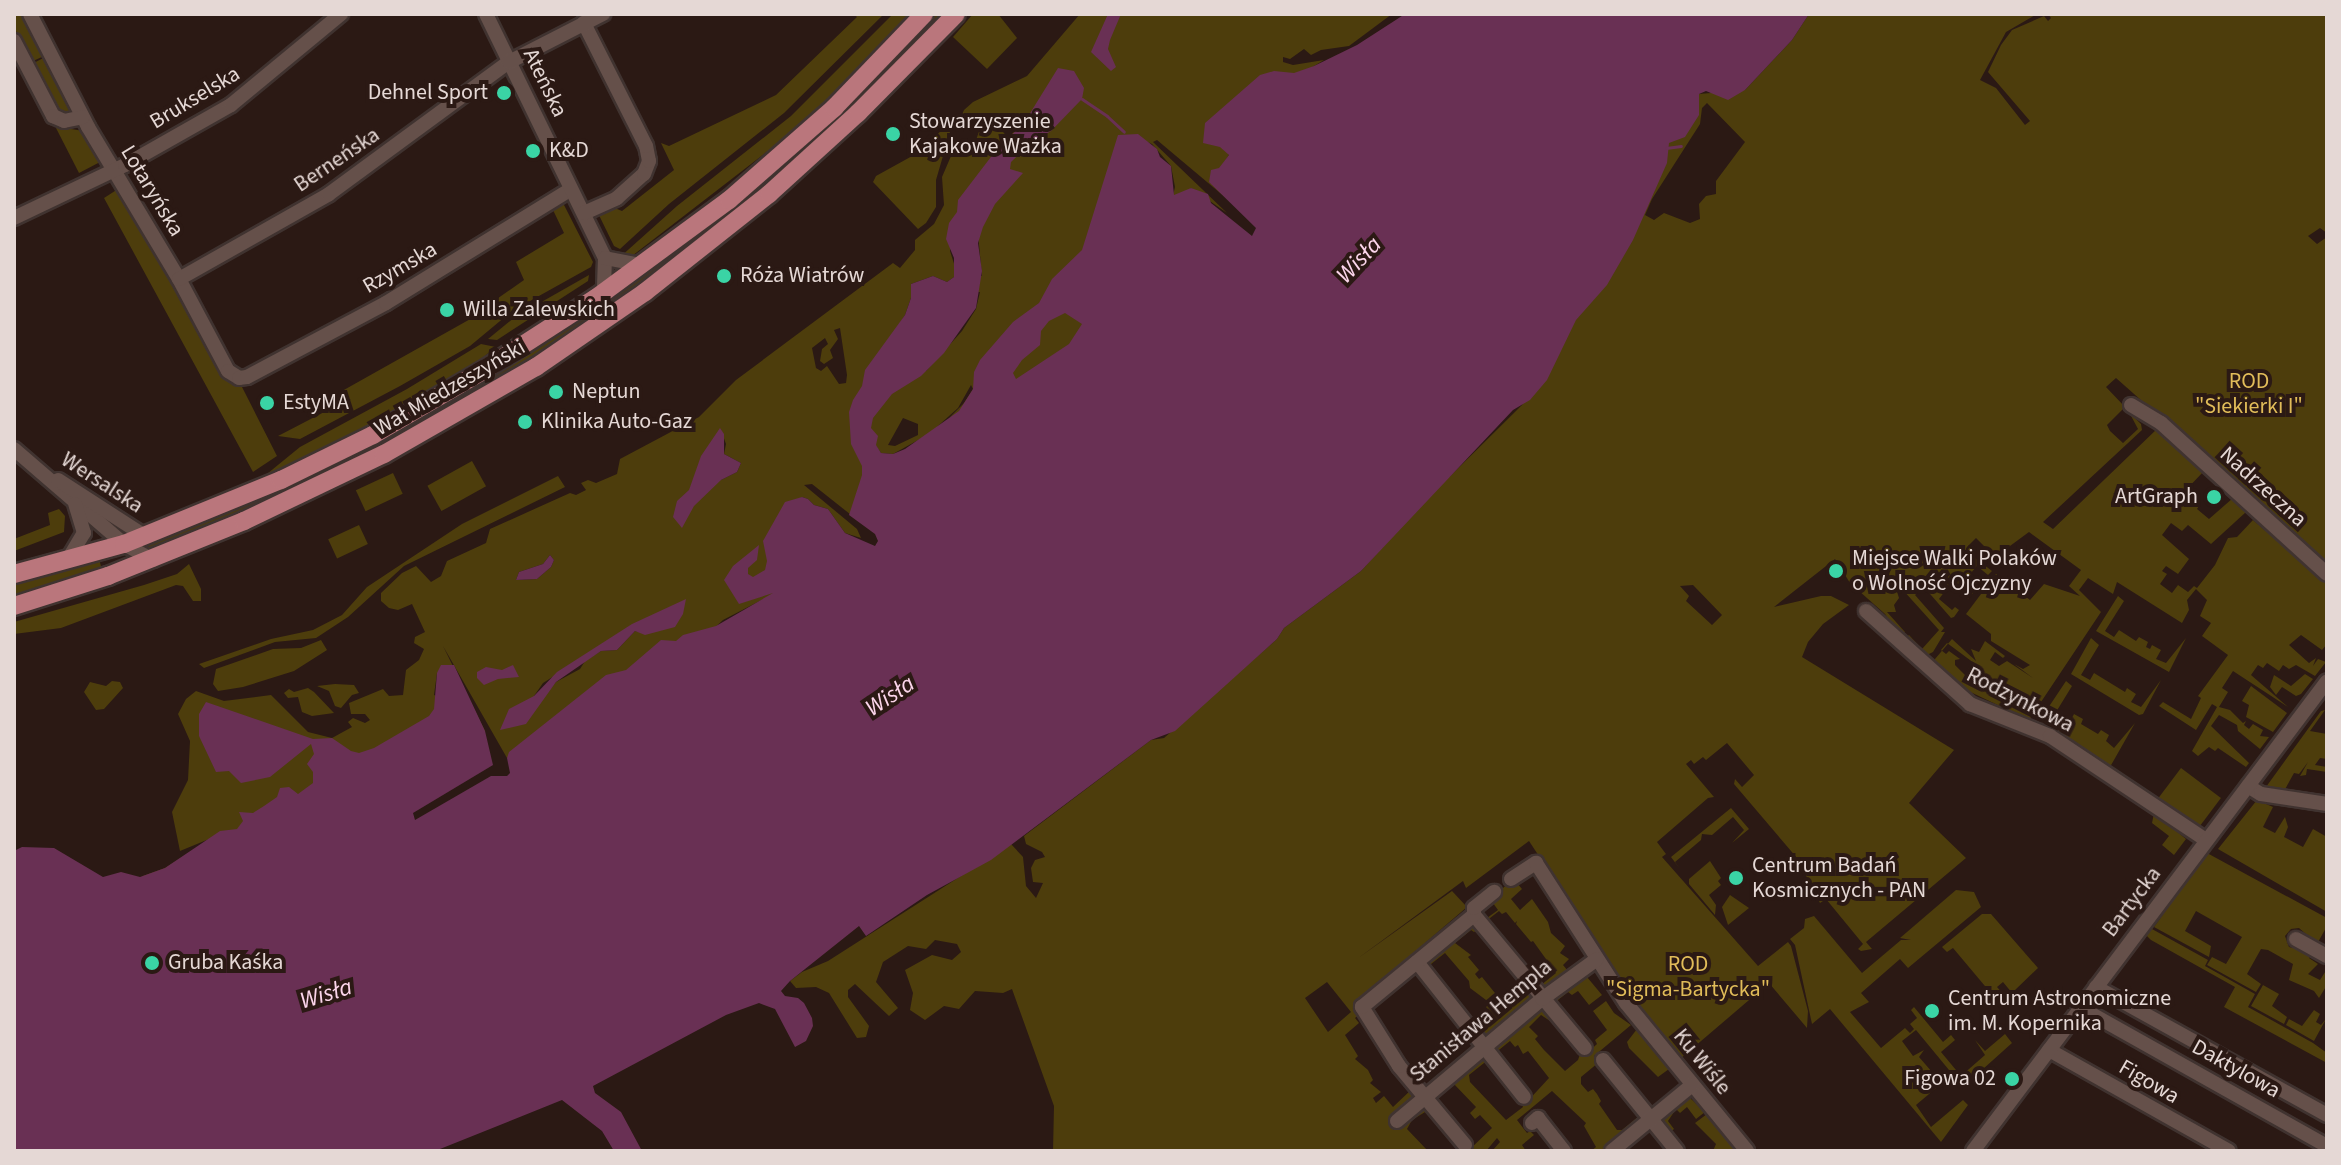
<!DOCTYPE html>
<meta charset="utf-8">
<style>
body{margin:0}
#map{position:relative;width:2341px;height:1165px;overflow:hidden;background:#2b1914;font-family:"Source Sans 3",sans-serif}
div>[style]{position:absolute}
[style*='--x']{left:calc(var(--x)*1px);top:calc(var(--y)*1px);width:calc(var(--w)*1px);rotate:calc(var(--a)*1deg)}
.green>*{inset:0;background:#4d3d0c;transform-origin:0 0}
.water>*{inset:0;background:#693054}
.stream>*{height:3px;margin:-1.5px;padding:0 1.5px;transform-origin:1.5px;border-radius:1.5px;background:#693054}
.roads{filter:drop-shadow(2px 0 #403330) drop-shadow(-2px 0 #403330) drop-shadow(0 2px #403330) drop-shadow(0 -2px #403330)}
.minor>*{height:14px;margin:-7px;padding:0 7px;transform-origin:7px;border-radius:7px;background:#65504a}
.major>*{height:18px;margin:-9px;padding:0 9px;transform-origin:9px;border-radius:9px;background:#ba767c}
.dots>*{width:22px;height:22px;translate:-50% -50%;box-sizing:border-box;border:4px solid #2b1914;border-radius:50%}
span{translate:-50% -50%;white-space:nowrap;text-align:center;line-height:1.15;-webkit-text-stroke:8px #2b1914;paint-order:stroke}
.street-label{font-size:22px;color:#e5d8d5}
.poi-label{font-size:22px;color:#e5d8d5}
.right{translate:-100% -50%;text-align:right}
.left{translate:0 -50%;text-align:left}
.park-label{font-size:22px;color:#e1bc59}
.water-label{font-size:24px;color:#fcd6eb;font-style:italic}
.frame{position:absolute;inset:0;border:16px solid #e5d8d5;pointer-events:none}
</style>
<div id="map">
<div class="green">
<div style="clip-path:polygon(14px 14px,24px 14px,44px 56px,31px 62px,14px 27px)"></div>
<div style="clip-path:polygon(854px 14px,884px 14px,784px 113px,669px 204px,620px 249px,614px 246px,596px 209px,605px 204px,622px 211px,674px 170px,661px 143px,669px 146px,776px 95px,857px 17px)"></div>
<div style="clip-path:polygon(893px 14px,911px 14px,804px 123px,632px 256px,619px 258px,677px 206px,791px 116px)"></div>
<div style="clip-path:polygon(936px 14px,941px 14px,930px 28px,805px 150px,678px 257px,614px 303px,611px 299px,721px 217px,804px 147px)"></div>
<div style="clip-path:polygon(973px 14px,998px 14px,1017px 38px,987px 69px,953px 37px)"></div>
<div style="clip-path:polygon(evenodd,1080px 14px,1392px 14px,1349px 46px,1321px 50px,1311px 55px,1304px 49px,1290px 59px,1283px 57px,1283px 62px,1293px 65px,1324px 60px,1268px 94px,1233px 123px,1223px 137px,1223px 146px,1229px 155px,1213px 179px,1232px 203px,1157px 140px,1153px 142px,1227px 213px,1191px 188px,1178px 198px,1187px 206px,1186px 211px,1175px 213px,1170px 208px,1175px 187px,1171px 166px,1152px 144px,1136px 137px,1122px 137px,1108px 170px,1100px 239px,1087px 270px,1086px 291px,1091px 308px,1078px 346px,1053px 369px,1018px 382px,949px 418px,964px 403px,973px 389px,971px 385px,958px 408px,929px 434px,893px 454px,881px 453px,860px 423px,865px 412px,895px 383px,897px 361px,915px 361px,926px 371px,962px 331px,976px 309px,980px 292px,969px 293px,964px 288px,966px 279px,970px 275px,982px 276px,978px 234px,1002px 170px,1012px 153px,1037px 139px,1069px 107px,1075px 95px,1078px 86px,1074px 80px,1067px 73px,1058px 73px,1039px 100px,1026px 128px,1009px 142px,996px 166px,972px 191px,969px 208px,955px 223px,950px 251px,956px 270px,954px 277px,947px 282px,933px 276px,911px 284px,911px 298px,905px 315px,870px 370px,870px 384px,862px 395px,856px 425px,865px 444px,873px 452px,879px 480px,865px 526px,812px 484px,804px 485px,857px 529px,861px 538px,845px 533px,828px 509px,814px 505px,808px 499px,802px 497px,793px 502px,781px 520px,783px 530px,778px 543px,792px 546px,821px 535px,812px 546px,813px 559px,807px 566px,785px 577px,785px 581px,792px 582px,787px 587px,723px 620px,694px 647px,690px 657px,670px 674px,661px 675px,653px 691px,637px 686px,625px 674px,617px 677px,608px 686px,568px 707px,507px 758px,443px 646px,485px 731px,485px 739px,452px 678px,444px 672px,437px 673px,434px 695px,442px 698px,442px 706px,406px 737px,400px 748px,403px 758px,397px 776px,383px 777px,354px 762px,368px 776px,388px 786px,380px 793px,369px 796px,360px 791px,321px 797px,298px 805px,293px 793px,287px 794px,281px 809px,287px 813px,165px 873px,140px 877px,165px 868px,214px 837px,180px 851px,172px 812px,188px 780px,190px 741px,178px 714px,186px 699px,196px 691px,224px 701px,271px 695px,308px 732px,332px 738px,352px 727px,348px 722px,353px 718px,365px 723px,370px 720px,365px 714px,351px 714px,349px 703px,383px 689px,389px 696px,403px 695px,406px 670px,419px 660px,424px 649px,414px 643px,415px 637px,425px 632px,412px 604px,398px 610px,389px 608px,381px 601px,381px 593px,402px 573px,416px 566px,431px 582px,441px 576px,447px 561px,486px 543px,490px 529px,570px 493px,576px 495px,586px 490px,581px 483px,588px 480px,596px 483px,617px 474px,620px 459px,699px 417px,736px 380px,893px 263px,900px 268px,915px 250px,915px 240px,934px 224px,944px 205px,942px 177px,951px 156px,976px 140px,981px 126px,999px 127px,1008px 138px,1026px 119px,961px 117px,964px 110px,973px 102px,1027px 76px,1080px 14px,840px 328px,847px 375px,846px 383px,839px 384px,827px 366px,821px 371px,816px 368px,812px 348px,825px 338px,828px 344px,822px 349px,820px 361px,824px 364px,833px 358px,830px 350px,838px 339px,834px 330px,840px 328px,1080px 14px,903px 418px,918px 424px,918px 435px,895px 446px,888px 445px,903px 418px,1080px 14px,722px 433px,726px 444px,724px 454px,741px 463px,737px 472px,721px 480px,704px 469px,712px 441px,722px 433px,1080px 14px,550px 555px,554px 560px,551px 567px,537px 579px,516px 580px,519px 572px,543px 564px,550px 555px,1080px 14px,649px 621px,648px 634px,635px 631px,617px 650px,601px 651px,585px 661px,580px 669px,556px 682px,537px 705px,533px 704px,534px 696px,543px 683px,638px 623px,649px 621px)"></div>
<div style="clip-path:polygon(evenodd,1809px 14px,2037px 14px,2006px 32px,1980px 80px,1996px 88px,2025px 125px,2030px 121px,1988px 72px,2001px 45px,2012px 30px,2044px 16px,2048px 21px,2051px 18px,2048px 14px,2327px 14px,2327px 233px,2320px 228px,2308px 236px,2317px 244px,2327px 237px,2327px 565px,2116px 378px,2106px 387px,2125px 407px,2107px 425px,2110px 431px,2123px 443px,2138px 429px,2129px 412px,2141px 424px,2142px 430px,2043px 522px,2053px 529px,2158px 428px,2204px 471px,2184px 492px,2199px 506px,2197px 509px,2209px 519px,2233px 498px,2246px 512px,2211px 544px,2188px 525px,2182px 531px,2171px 523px,2162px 535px,2189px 559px,2178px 574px,2166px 566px,2162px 571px,2167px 574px,2160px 584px,2172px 593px,2178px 585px,2188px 592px,2194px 586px,2197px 588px,2215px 565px,2228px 538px,2237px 537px,2253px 520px,2327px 584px,2327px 644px,2322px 650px,2301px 635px,2289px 645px,2309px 663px,2316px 658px,2313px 666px,2318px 659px,2326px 662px,2315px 676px,2296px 665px,2289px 669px,2283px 665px,2279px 671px,2267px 663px,2263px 668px,2258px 665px,2251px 675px,2288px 707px,2233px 671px,2222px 688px,2228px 692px,2219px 707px,2230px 710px,2243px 723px,2246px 721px,2244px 725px,2249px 729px,2253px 724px,2263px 730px,2260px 736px,2269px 737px,2260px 749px,2238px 731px,2237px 725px,2219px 715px,2211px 726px,2249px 763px,2246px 767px,2218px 748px,2215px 751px,2209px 747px,2198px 756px,2192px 751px,2217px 707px,2212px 704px,2196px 730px,2159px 706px,2163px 702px,2191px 719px,2201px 698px,2198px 696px,2228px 655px,2202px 636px,2211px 623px,2200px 616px,2207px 600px,2196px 589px,2187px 600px,2189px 610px,2182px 623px,2117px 582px,2113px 594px,2088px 578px,2079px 590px,2101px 612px,2029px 720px,1962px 688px,1935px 664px,1935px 659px,1952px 639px,1976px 661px,1971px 649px,1979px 652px,1985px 641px,2005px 656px,2003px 658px,1995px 652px,1990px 660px,1999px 666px,2007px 661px,2033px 678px,2014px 664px,2023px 669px,2030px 665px,1991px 641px,1991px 634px,1966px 614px,1996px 574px,2030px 600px,2044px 584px,2080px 596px,2069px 586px,2081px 570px,2029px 532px,1995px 557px,1976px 538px,1968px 546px,1974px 552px,1971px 555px,1992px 571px,1988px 575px,1977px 566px,1970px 574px,1981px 584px,1968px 599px,1951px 583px,1939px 599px,1952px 610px,1955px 607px,1959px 610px,1954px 617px,1951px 618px,1924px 587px,1915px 595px,1944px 628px,1941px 632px,1945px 632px,1933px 652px,1923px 657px,1904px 639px,1909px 635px,1922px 649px,1939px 630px,1893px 579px,1899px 598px,1894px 605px,1896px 612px,1887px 612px,1905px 632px,1900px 636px,1885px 614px,1850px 583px,1835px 559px,1774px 607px,1821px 596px,1831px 596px,1849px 605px,1823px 624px,1808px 642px,1802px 657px,1954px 750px,1909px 803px,1966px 858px,1866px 942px,1872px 949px,1861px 951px,1858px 949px,1863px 944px,1826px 899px,1820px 903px,1797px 858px,1734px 784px,1735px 779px,1742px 787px,1754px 775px,1727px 743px,1706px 760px,1703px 757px,1694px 764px,1691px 760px,1686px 764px,1714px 797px,1708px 798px,1657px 842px,1666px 854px,1662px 857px,1758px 966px,1788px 942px,1791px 946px,1808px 1011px,1807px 1028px,1769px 983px,1680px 1059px,1643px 1014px,1529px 841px,1466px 888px,1463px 881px,1357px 959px,1452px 891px,1467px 907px,1404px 961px,1406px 965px,1372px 992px,1369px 990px,1354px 1002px,1361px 1013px,1355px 1018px,1359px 1023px,1345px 1035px,1358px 1056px,1355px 1059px,1368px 1070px,1373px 1080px,1370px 1083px,1381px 1092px,1373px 1098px,1376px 1103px,1384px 1096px,1393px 1107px,1413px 1088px,1415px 1093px,1389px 1122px,1394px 1130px,1419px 1107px,1430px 1109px,1412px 1120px,1407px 1129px,1428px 1151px,1053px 1151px,1054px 1106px,1012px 989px,1003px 993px,975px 991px,959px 1009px,944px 1006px,925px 1020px,910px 1010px,913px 993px,905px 970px,932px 955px,952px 960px,961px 952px,957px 944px,935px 940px,926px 949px,908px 946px,883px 962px,876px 982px,898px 1008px,889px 1016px,855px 984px,848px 990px,848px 997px,869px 1026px,866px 1037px,857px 1038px,829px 993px,816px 987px,796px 988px,790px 981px,802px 972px,828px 961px,1011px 844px,1023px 857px,1026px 886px,1036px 898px,1043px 883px,1033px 882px,1031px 868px,1035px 860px,1045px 857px,1042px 852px,1026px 844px,1024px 836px,1151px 740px,1164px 738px,1277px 639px,1284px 628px,1361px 571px,1422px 504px,1522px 405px,1648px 200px,1658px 179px,1661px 148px,1699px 94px,1745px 90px,1792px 40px,1809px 14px,1707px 103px,1745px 142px,1716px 181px,1716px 194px,1706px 196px,1699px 204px,1700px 219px,1690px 223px,1664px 213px,1654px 220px,1645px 215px,1652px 199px,1700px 124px,1702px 108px,1707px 103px,1809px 14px,1693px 585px,1722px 615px,1712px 625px,1686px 601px,1689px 596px,1680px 586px,1693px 585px,1809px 14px,1947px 643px,1978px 666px,1968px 678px,1955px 665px,1955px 660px,1960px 659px,1949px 651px,1946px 654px,1941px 650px,1947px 643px,1809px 14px,1327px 982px,1351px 1012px,1328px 1032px,1305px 998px,1327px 982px)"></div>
<div style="clip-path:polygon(45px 57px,74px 113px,57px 112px,32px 64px)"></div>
<div style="clip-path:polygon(948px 123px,950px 132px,936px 180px,936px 207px,926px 223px,918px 229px,873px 182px,876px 176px,923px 150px)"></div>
<div style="clip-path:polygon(58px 127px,84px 131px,102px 161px,79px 173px,56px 128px)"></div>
<div style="clip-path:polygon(118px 189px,227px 380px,241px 385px,277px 456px,253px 472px,104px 198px)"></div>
<div style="clip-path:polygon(562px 201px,593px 262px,591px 267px,512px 311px,470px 346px,400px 386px,300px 439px,278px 436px,330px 409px,326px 400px,481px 313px,481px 310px,524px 280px,516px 262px,564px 233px,553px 210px)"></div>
<div style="clip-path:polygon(589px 275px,588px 281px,497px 340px,488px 339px,515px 317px)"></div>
<div style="clip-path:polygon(598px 307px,602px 312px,527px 362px,364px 453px,225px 520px,157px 548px,142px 546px,293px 485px,364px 451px,523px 357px)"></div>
<div style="clip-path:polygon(481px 344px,496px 347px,471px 367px,397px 411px,262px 478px,300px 447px,407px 389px)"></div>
<div style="left:472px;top:461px;width:29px;height:51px;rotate:61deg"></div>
<div style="left:393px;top:473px;width:23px;height:41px;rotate:65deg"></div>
<div style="clip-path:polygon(558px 476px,565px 487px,404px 566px,348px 617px,316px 638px,275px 642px,204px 668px,199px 664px,271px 639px,313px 630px,342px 615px,367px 587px,462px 524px)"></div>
<div style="clip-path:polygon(59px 509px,65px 516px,64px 532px,14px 551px,14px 539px,50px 525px,48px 513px)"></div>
<div style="left:359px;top:525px;width:21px;height:34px;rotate:65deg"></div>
<div style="clip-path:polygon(99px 558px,102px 571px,14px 598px,14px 581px)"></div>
<div style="clip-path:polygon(189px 564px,201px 589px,201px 601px,193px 601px,183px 586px,176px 585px,61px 628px,14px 634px,14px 622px,144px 585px,177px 574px)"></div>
<div style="clip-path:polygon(2118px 596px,2124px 601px,2105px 631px,2114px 637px,2119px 630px,2136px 641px,2139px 637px,2148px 642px,2146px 647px,2150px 649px,2152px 645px,2161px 650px,2156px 659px,2166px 663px,2186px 638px,2169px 672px,2096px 631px)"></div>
<div style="clip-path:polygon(2091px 638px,2099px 645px,2081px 675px,2090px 680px,2094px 673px,2125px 692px,2127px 688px,2136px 694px,2131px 702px,2141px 707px,2161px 680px,2143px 714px,2139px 715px,2071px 674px)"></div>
<div style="clip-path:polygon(321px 640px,327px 650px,294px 671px,243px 687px,218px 691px,213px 684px,216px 669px,273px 649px,301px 648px)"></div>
<div style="clip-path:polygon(2305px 674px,2313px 679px,2301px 694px,2296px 696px,2282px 687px,2276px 695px,2270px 687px,2274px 675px,2291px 686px)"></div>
<div style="clip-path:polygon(112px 681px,120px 682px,123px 688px,104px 709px,96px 710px,84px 692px,90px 682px,106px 686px)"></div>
<div style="clip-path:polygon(2066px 681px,2072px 686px,2053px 717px,2062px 723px,2068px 715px,2072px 718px,2074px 714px,2083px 719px,2081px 724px,2098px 734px,2101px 730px,2109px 735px,2106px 741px,2114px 748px,2135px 723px,2110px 767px,2044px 721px,2044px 714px)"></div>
<div style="clip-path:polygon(335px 684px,354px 685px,359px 693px,352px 695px,341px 708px,335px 706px,329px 691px,317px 686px)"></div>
<div style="clip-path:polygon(2251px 686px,2287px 713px,2273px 732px,2246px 717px,2249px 705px,2242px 701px)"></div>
<div style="clip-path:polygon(308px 688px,314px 692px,334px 713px,312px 716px,302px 712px,298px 697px,288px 698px,284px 693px,289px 689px,294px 692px)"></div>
<div style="clip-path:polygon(2325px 710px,2310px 731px,2327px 734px,2327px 759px,2320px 758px,2315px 765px,2327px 767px,2327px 772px,2307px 769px,2306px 775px,2300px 776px,2308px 762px,2299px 774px,2294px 773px,2283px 793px,2266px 787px,2321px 711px)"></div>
<div style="left:2181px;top:768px;width:50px;height:39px;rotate:37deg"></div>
<div style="clip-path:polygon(2257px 800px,2273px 807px,2263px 827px,2275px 833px,2285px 817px,2288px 827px,2284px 837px,2303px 847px,2313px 829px,2327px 837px,2327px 912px,2218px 849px)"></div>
<div style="clip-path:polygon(1731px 808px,1749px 829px,1732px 843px,1744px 830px,1733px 817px,1712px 835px,1702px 834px,1701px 840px,1675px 862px,1680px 869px,1671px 857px)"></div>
<div style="clip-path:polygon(2154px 813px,2186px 839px,2174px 855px,2162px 845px,2169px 836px,2152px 823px)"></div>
<div style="clip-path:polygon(2207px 853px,2327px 918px,2327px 926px,2317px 944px,2299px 928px,2291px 929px,2285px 936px,2289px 947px,2312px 952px,2309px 958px,2318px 964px,2308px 974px,2320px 980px,2327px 969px,2327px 985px,2319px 998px,2314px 991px,2289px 980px,2293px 964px,2268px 950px,2261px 949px,2247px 974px,2261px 984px,2256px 992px,2207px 965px,2212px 957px,2226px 964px,2242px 937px,2196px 911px,2185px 931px,2211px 946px,2209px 957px,2154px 927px)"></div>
<div style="clip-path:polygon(1710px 861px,1721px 878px,1718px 881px,1721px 885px,1709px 895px,1716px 905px,1715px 915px,1689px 884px,1689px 879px)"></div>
<div style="clip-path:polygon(1510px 882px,1516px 882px,1522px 889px,1511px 899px,1520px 910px,1532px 899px,1548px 922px,1551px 933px,1565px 946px,1560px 953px,1569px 959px,1563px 965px,1568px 971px,1547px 988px,1541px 985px,1556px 973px,1533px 941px,1531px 942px,1516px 924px,1517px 921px,1515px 923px,1506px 912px,1502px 914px,1499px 911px,1485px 922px,1480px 914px,1487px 918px,1498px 910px,1490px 899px)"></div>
<div style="clip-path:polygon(1956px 890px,1974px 892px,1981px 907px,1908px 968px,1900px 959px,1861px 993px,1869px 1002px,1850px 1012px,1881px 1048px,1905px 1028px,1910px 1033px,1914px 1029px,1910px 1024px,1917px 1018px,1911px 1010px,1914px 1007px,1943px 1042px,1951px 1035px,1955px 1040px,1941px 1052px,1961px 1076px,1985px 1055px,1975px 1040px,1985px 1051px,2005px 1034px,2012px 1043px,1963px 1087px,1916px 1030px,1902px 1041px,1913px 1056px,1924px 1050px,1919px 1057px,1939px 1080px,1948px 1078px,1916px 1105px,1931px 1127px,1963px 1100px,1968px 1105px,1941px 1142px,1830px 1009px,1812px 1024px,1795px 945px,1790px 939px,1804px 928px,1805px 919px,1814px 916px,1862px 973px,1901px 940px,1911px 940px,1900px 938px)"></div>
<div style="clip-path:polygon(1730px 895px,1749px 908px,1728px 925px,1722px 907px)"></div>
<div style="clip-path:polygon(1982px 914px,1991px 914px,2038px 968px,2014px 991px,2017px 999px,2003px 982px,1997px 987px,2005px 996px,1994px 1005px,1991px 1001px,1995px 998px,1953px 948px,1947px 952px,1942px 947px)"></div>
<div style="clip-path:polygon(1472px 921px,1480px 929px,1474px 932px,1471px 930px,1455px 943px,1471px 955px,1468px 957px,1479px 970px,1475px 974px,1479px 979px,1482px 977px,1499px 998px,1504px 995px,1502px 999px,1511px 1008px,1525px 996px,1524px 986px,1533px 995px,1483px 1038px,1479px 1030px,1484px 1031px,1497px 1020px,1486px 1007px,1490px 1003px,1470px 988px,1469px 981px,1445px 953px,1426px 968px,1423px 961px)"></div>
<div style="clip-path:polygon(2152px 929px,2208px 960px,2205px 966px,2255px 994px,2248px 1007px,2313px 1043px,2327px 1053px,2327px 1063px,2224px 1007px,2235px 987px,2151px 940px,2146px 935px)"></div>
<div style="clip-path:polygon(1587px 977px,1602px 995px,1589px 1005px,1578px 991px,1572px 995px,1568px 992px,1558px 1000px,1559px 1007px,1553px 998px,1579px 979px)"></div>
<div style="clip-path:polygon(2263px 985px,2279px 994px,2272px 1006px,2287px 1017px,2284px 1024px,2251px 1006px)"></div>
<div style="clip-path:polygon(1606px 1001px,1614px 1013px,1631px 1025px,1594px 1056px,1598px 1063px,1581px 1077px,1581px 1084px,1588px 1092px,1593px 1089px,1597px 1094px,1601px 1101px,1599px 1104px,1617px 1130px,1622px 1130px,1638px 1117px,1632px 1110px,1636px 1107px,1642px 1117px,1602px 1151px,1591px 1151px,1596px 1147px,1584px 1126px,1586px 1123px,1552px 1091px,1517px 1120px,1527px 1133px,1530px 1131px,1534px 1135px,1522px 1145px,1526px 1151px,1492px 1151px,1500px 1142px,1497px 1138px,1486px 1151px,1468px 1151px,1492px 1128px,1480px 1115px,1475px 1119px,1470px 1113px,1476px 1107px,1452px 1082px,1481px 1058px,1489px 1059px,1469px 1075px,1470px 1082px,1506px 1120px,1523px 1107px,1518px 1096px,1525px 1104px,1549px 1078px,1528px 1051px,1523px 1054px,1518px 1045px,1515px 1047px,1510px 1041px,1494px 1054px,1494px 1048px,1543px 1009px,1554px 1018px,1550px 1021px,1541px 1015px,1529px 1027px,1538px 1036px,1535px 1039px,1544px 1050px,1565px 1071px,1578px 1060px,1580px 1054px,1585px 1055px,1597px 1044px,1595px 1040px,1607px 1030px,1593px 1011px)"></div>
<div style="clip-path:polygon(2314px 1010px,2320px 1014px,2316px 1022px,2321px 1025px,2326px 1019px,2314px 1041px,2286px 1025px,2289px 1019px,2302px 1026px)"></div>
<div style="clip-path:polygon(1637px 1029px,1669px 1069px,1658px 1077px,1629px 1048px,1627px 1042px)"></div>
<div style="clip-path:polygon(1688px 1096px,1705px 1112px,1696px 1119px,1687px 1107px,1680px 1113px,1676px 1109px,1668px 1121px,1674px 1129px,1668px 1134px,1657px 1121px)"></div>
<div style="clip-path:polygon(1707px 1114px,1726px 1137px,1738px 1151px,1713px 1151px,1716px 1144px,1695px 1123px)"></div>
</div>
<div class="water">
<div style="clip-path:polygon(1108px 14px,1121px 14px,1110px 40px,1108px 49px,1116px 67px,1111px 71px,1091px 52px)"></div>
<div style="clip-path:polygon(evenodd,1405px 14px,1809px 14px,1792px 40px,1745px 90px,1728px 100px,1706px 91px,1699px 94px,1699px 115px,1685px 137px,1669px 143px,1667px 163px,1633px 240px,1607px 285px,1576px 320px,1547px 380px,1530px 400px,1513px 410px,1361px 571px,1284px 628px,1277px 639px,1175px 731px,1151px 740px,991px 860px,927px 895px,866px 936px,859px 926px,790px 981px,781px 991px,785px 996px,798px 998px,804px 1003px,812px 1018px,813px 1026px,806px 1041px,795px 1047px,775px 1009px,759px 1003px,726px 1015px,593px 1086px,595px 1093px,621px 1112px,642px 1151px,614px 1151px,602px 1131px,562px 1100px,435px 1151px,14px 1151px,14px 851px,22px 847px,54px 848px,103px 877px,121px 872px,140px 877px,165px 868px,220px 831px,237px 829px,243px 821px,239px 812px,253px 813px,264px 806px,277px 797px,280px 788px,289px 787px,298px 794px,313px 783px,313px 772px,307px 764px,314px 754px,311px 744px,270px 777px,241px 783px,229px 771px,216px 772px,199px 736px,199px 714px,206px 702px,313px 739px,332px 738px,351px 751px,359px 753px,374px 748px,429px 716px,434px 709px,437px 673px,441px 665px,454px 665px,485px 731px,493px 765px,413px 813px,415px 820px,491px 776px,507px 776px,510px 773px,507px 758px,509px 752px,606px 675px,626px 670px,661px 640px,676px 641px,683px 635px,716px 626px,773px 593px,739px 604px,724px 580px,733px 566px,759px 545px,757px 560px,748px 568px,748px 574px,753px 577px,765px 570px,767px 561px,763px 541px,785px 502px,802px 497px,808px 499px,814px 505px,828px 509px,845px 533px,875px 546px,878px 541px,875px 534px,849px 515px,862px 475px,862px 466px,851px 444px,849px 412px,853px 400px,862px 386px,865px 370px,905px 315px,911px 298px,911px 284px,933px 276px,947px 282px,954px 277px,954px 258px,946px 239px,949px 223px,957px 212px,958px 200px,997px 149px,1024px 123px,1058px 68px,1074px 71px,1084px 88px,1082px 99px,1051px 131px,1031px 143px,1011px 162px,1010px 169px,1023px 173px,995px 204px,983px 227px,978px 243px,982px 271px,976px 308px,944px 353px,921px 376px,892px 394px,873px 418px,871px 428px,878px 436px,876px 445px,881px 453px,893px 454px,905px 449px,959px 411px,973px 389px,974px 372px,980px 360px,1013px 322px,1039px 303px,1052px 279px,1082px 250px,1118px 135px,1138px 134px,1157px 149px,1160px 157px,1171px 166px,1174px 195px,1191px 188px,1208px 194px,1211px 203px,1252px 236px,1256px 228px,1209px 182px,1211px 170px,1219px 168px,1229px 155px,1220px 147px,1203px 143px,1205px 123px,1260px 75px,1274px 71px,1294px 73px,1314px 66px,1357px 45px,1405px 14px,1065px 313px,1082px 324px,1069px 344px,1016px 379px,1013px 373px,1022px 360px,1040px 345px,1041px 331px,1049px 321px,1065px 313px)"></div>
<div style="clip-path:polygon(720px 428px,724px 434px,724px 454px,741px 463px,737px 472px,721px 480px,694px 506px,682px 528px,673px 517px,677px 501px,689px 490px,701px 456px)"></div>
<div style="clip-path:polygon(550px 555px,554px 560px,551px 567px,537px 579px,516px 580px,519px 572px,543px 564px)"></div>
<div style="clip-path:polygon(686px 599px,683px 614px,675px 627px,645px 635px,635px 631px,617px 650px,601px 651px,556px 682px,526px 724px,500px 730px,509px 709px,534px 696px,557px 672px,632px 624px)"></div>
<div style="clip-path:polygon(513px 665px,519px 677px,498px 679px,484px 685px,477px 678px,477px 672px,486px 667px,502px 670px)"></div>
</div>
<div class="stream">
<div style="--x:1082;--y:99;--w:30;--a:34"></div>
<div style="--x:1107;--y:116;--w:23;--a:43"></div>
<div style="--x:1666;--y:148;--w:15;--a:-8"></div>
</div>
<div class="roads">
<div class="minor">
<div style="--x:30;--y:14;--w:127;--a:62.8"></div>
<div style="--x:88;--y:127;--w:177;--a:59.1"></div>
<div style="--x:179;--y:279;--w:104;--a:62"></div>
<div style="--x:228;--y:371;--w:13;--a:32"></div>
<div style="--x:239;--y:378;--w:8;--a:-7"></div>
<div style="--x:247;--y:377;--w:157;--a:-28"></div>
<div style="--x:386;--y:303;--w:217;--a:-31.6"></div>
<div style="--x:486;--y:14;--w:271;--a:64"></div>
<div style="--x:605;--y:258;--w:35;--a:92"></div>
<div style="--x:14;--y:41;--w:85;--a:62.5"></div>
<div style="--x:53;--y:116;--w:12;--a:24"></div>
<div style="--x:64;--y:121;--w:19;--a:-12"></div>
<div style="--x:584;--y:213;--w:36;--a:-24"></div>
<div style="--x:617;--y:198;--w:36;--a:-42"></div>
<div style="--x:644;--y:174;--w:14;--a:-69"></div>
<div style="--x:649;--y:161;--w:15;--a:-101"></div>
<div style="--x:646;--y:146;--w:138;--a:-116.8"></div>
<div style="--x:14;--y:218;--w:123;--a:-25.5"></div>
<div style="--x:125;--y:165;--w:122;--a:-29.5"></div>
<div style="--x:231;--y:105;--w:143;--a:-39.6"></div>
<div style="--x:605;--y:258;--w:38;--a:11"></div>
<div style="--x:179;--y:279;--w:172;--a:-29.5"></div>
<div style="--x:329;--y:194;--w:223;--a:-36.3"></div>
<div style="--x:509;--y:62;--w:106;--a:-27.1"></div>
<div style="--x:2131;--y:405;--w:35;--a:31"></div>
<div style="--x:2161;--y:423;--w:224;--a:42.3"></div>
<div style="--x:14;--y:449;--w:145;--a:40.8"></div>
<div style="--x:124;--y:544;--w:33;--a:29"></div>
<div style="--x:58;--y:480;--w:103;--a:32.8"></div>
<div style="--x:67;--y:561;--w:33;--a:-59"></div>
<div style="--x:84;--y:533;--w:30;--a:-107"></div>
<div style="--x:1866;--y:611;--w:140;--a:41.8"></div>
<div style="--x:1970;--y:704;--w:86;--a:21.8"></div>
<div style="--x:2050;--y:736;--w:187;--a:33.7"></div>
<div style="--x:2248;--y:786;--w:15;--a:32"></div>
<div style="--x:2261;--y:794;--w:67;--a:8.6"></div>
<div style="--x:1511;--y:879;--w:30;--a:-33"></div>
<div style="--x:1536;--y:863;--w:166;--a:57.3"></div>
<div style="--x:1626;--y:1003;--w:191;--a:50.7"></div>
<div style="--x:1474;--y:915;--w:173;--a:50.2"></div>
<div style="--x:2296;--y:939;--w:35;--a:29"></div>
<div style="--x:1417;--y:962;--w:172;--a:51.6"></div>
<div style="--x:2096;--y:987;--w:264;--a:29"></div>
<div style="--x:2081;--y:1008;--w:282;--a:29.3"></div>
<div style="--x:2049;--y:1050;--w:206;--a:29.3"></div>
<div style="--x:1603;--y:1060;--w:117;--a:50.9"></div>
<div style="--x:1397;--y:1121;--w:189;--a:-40.1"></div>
<div style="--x:1542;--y:999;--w:68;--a:-36"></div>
<div style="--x:1532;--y:1123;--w:8;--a:-40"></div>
<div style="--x:1538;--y:1118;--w:42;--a:51.8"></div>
<div style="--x:1465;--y:1145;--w:103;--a:-129.9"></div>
<div style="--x:1399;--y:1066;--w:70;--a:-122.1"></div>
<div style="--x:1362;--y:1007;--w:145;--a:-39.4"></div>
<div style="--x:1474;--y:915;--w:7;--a:-90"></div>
<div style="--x:1474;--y:908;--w:26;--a:-39"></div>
<div style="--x:1612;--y:1151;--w:104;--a:-39.5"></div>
<div style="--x:1973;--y:1151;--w:588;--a:-53.01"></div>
</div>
<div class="major">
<div style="--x:14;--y:574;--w:114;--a:-15.3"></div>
<div style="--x:124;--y:544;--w:170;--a:-22.2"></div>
<div style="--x:281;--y:480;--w:102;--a:-26.1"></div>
<div style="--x:373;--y:435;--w:125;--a:-30.3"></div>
<div style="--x:481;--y:372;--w:137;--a:-32.8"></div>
<div style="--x:596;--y:298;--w:165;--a:-36.4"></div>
<div style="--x:729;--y:200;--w:140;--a:-41.2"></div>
<div style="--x:834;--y:108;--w:130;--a:-46.2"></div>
<div style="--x:14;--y:606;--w:99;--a:-17.7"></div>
<div style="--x:108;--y:576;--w:147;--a:-22"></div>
<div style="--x:244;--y:521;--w:155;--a:-25.6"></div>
<div style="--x:384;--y:454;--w:175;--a:-29.8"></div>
<div style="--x:536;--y:367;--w:132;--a:-34.5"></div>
<div style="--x:645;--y:292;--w:158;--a:-38.3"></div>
<div style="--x:769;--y:194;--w:120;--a:-42.3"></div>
<div style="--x:858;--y:113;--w:139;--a:-45.3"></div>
</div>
</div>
<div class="dots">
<div style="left:504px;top:93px;background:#3ad4a5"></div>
<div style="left:893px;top:134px;background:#3ad4a5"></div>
<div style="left:533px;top:151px;background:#3ad4a5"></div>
<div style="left:724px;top:276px;background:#3ad4a5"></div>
<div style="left:447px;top:310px;background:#3ad4a5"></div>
<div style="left:556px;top:392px;background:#3ad4a5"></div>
<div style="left:267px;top:403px;background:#3ad4a5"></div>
<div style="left:525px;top:422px;background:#3ad4a5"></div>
<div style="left:2214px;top:497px;background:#3ad4a5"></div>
<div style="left:1836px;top:571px;background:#3ad4a5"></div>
<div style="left:1736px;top:878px;background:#3ad4a5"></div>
<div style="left:152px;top:963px;background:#3ad4a5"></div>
<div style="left:1932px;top:1011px;background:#3ad4a5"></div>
<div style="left:2012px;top:1079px;background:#3ad4a5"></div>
</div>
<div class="street-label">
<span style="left:545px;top:83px;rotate:64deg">Ateńska</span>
<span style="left:195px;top:98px;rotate:-31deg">Brukselska</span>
<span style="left:337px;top:160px;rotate:-34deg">Berneńska</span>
<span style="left:152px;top:191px;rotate:59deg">Lotaryńska</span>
<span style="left:400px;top:268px;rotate:-30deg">Rzymska</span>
<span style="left:450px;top:388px;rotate:-30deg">Wał Miedzeszyński</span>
<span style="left:102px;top:483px;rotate:33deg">Wersalska</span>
<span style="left:2263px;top:487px;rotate:42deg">Nadrzeczna</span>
<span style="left:2020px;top:700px;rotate:27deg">Rodzynkowa</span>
<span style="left:2132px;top:902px;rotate:-53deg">Bartycka</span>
<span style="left:1481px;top:1021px;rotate:-40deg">Stanisława Hempla</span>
<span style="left:1702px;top:1062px;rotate:51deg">Ku Wiśle</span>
<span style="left:2236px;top:1069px;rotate:29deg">Daktylowa</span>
<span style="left:2149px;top:1082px;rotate:30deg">Figowa</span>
</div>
<div class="poi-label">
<span class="right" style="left:488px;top:93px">Dehnel Sport</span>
<span class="left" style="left:909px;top:134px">Stowarzyszenie<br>Kajakowe Ważka</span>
<span class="left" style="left:549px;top:151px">K&amp;D</span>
<span class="left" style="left:740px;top:276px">Róża Wiatrów</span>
<span class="left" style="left:463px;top:310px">Willa Zalewskich</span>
<span class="left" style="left:572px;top:392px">Neptun</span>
<span class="left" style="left:283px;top:403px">EstyMA</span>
<span class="left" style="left:541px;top:422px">Klinika Auto-Gaz</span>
<span class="right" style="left:2198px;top:497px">ArtGraph</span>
<span class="left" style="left:1852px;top:571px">Miejsce Walki Polaków<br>o Wolność Ojczyzny</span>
<span class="left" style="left:1752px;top:878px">Centrum Badań<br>Kosmicznych - PAN</span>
<span class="left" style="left:168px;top:963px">Gruba Kaśka</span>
<span class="left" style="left:1948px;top:1011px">Centrum Astronomiczne<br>im. M. Kopernika</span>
<span class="right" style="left:1996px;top:1079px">Figowa 02</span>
</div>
<div class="park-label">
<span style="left:2249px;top:394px">ROD<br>"Siekierki I"</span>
<span style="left:1688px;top:977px">ROD<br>"Sigma-Bartycka"</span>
</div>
<div class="water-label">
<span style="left:1359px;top:260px;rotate:-47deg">Wisła</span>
<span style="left:890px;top:696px;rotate:-34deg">Wisła</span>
<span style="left:326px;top:994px;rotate:-17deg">Wisła</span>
</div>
<div class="frame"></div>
</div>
